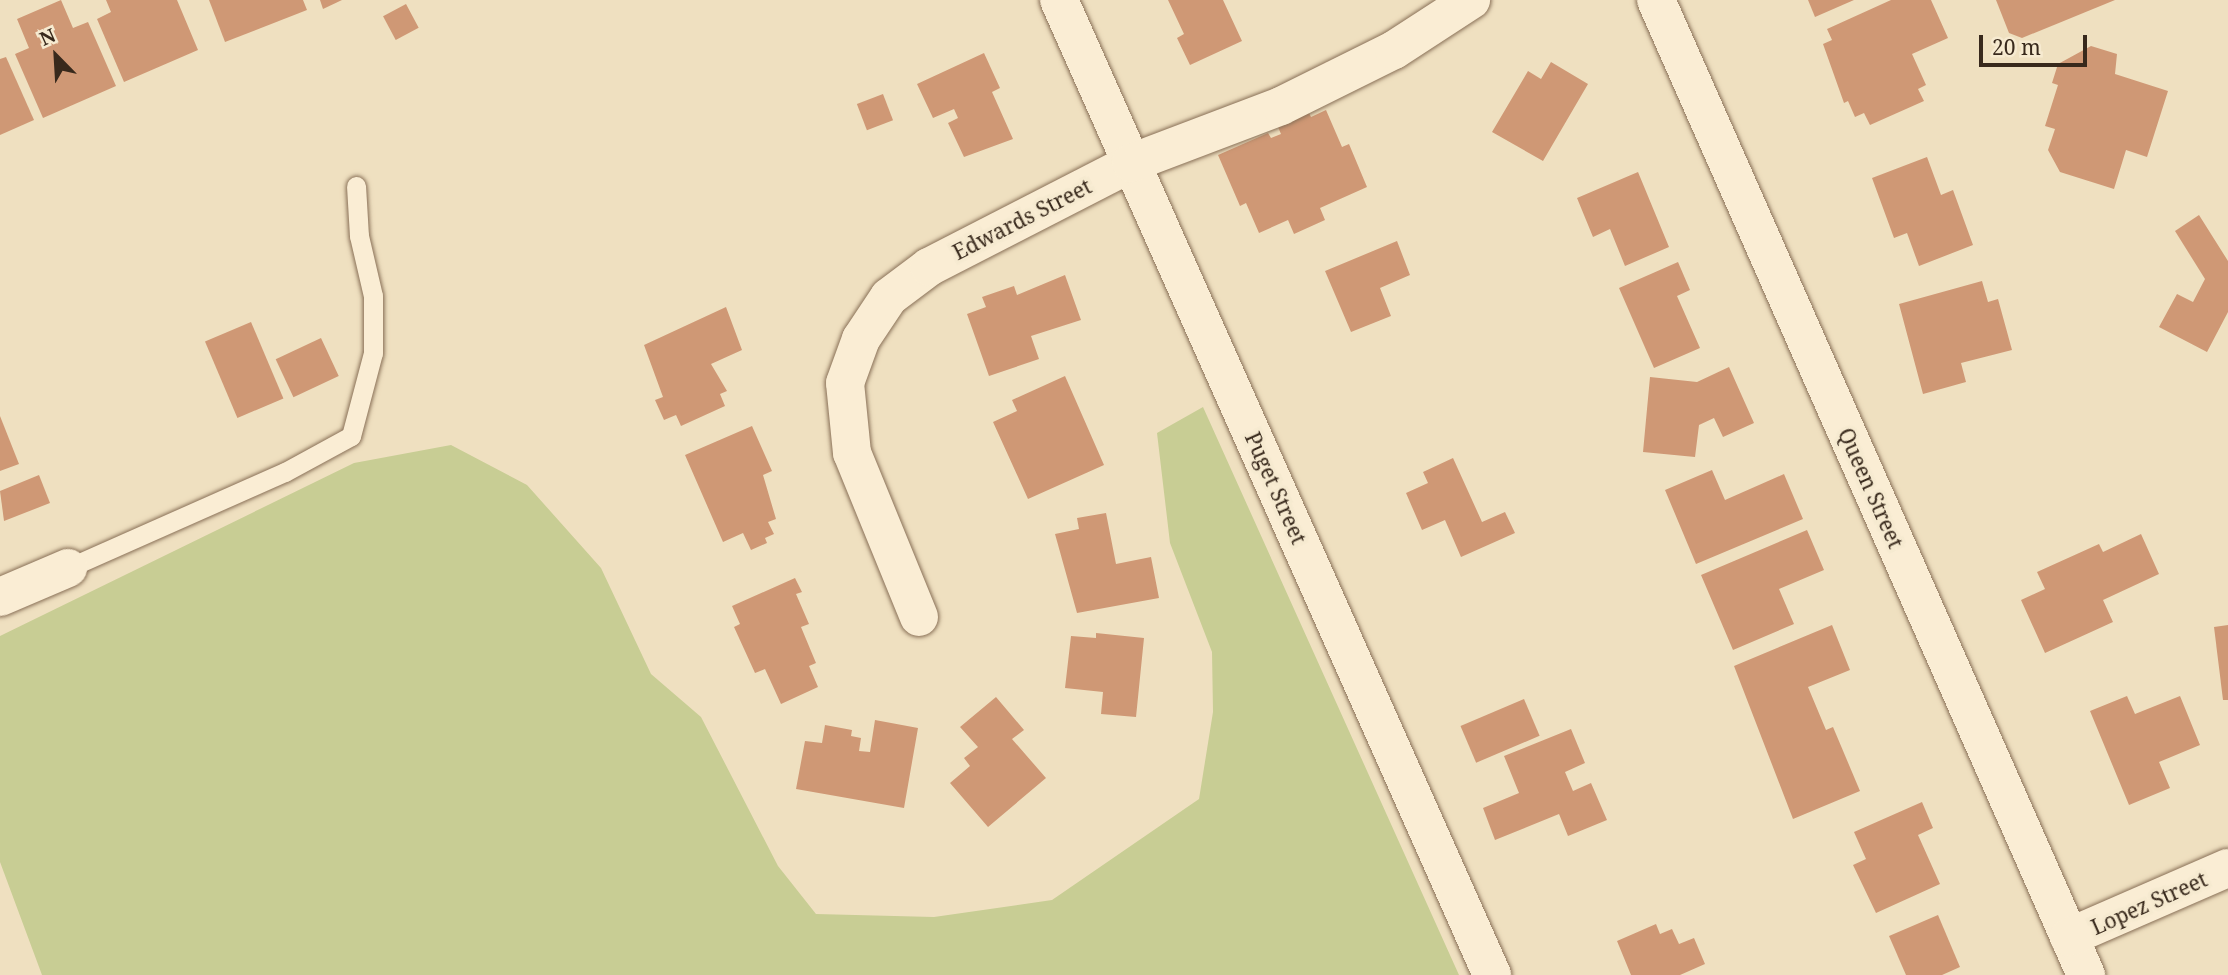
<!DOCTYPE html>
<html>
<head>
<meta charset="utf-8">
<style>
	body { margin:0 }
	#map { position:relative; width:2228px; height:975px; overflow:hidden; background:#efe0c0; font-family:"Noto Serif",serif }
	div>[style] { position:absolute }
	.green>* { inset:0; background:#c8cd94 }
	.building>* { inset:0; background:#cf9875; transform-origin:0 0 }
	.roads { filter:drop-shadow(0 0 2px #897057) drop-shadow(0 0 2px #897057) }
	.service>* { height:19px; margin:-9.5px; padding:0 9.5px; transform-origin:9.5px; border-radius:9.5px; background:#faedd4 }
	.minor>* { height:38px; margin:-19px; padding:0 19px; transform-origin:19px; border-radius:19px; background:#faedd4 }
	span { translate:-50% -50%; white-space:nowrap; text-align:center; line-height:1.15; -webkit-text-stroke:7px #f6ead0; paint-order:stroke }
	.street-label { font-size:21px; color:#38291c }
	.north { position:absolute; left:21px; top:21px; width:70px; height:70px; -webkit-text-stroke:5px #f6ead0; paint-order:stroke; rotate:336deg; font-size:19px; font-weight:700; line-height:28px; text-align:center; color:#38291c }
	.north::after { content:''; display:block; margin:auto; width:24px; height:32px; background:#38291c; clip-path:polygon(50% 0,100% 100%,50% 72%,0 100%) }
	.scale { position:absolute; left:1979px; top:35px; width:108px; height:32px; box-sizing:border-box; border:4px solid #38291c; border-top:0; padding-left:9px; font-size:21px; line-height:24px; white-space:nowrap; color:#38291c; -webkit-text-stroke:5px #f6ead0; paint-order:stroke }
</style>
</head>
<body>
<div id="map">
	<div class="green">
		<i style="clip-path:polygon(1203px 407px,1459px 975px,42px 975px,0 862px,0 636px,354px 463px,451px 445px,527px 485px,601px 568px,651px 674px,701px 717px,778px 866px,816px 914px,934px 917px,1052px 900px,1199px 799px,1213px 712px,1212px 652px,1170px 543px,1157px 433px)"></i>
	</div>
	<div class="building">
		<i style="clip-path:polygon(61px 0,73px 28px,88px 22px,116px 86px,43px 118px,15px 54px,29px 48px,17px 19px)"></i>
		<i style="clip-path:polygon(106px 0,177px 0,198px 50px,124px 82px,97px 19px,111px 12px)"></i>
		<i style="clip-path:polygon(209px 0,303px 0,307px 10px,225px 42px)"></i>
		<i style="clip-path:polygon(320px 0,342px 0,323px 9px)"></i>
		<i style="clip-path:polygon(1168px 0,1223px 0,1242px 41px,1190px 65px,1177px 38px,1184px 34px)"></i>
		<i style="clip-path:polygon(1808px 0,1854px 0,1815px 17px)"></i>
		<i style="clip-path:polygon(1891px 0,1931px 0,1948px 38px,1912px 54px,1926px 85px,1918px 89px,1924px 101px,1870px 125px,1864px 113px,1855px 117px,1848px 101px,1844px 103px,1823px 44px,1832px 40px,1827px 29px)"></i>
		<i style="clip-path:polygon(1996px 0,2115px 0,2022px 38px,2009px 33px)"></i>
		<i style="left:406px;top:4px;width:27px;height:26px;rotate:62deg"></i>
		<i style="clip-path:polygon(2091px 46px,2117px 54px,2115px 74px,2168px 91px,2147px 157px,2126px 150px,2114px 189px,2060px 172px,2048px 150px,2055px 129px,2045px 126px,2058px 85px,2052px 83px,2058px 64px)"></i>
		<i style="clip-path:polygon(984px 53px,1000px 88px,992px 92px,1013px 139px,964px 157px,948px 123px,958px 118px,954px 109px,933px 118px,917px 84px)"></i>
		<i style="clip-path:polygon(6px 57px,34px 120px,0 135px,0 59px)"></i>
		<i style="clip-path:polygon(1551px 62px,1588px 84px,1543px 161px,1492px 132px,1528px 71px,1541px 79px)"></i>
		<i style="left:883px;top:94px;width:28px;height:28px;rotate:69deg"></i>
		<i style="clip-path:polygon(1306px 107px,1311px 117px,1326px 110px,1342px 147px,1349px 144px,1367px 187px,1320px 208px,1325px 220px,1294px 234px,1288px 220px,1259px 233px,1246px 203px,1240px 206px,1218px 155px,1268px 133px,1271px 138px,1281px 134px,1275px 120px)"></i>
		<i style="clip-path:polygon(1927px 157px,1941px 195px,1953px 190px,1973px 245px,1919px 266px,1907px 233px,1894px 238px,1872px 178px)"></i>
		<i style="clip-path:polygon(1638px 172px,1669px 247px,1625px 266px,1610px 229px,1593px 237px,1577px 198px)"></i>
		<i style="clip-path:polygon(2199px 215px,2228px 261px,2228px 312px,2207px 352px,2159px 327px,2177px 294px,2193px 302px,2205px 279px,2175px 231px)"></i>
		<i style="clip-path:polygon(1397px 241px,1410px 275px,1380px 288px,1391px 316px,1351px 332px,1325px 271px)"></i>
		<i style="clip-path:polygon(1678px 262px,1690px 290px,1677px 296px,1700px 348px,1654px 368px,1619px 288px)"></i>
		<i style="clip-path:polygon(1065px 275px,1081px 320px,1031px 336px,1039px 359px,989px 376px,967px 314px,986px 307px,982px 297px,1014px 286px,1017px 295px)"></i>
		<i style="clip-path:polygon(1982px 281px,1988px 302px,1998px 299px,2012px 350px,1961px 363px,1966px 382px,1923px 394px,1899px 304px)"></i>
		<i style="clip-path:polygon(726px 307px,742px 350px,711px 364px,727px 391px,720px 394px,725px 406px,681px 426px,676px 415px,664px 420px,655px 400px,663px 397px,644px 345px)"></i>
		<i style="left:251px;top:322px;width:83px;height:50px;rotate:67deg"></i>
		<i style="left:321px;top:338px;width:42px;height:50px;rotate:65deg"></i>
		<i style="clip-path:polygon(1729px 367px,1754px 423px,1723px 437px,1714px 418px,1699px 425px,1695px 457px,1643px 452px,1650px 377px,1697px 382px)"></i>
		<i style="clip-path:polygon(1065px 376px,1104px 465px,1028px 499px,993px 422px,1017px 411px,1012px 400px)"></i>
		<i style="clip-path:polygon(0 416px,19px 464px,0 471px)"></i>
		<i style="clip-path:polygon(752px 426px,772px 471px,763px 475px,776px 519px,768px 522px,774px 534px,765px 538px,767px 543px,751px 550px,743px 533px,723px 542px,685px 455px)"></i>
		<i style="clip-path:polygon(1453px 458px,1482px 522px,1505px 512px,1515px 533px,1461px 557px,1445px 520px,1422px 530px,1406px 493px,1428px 483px,1423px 472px)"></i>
		<i style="clip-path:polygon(1712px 470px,1725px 500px,1784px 474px,1803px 519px,1696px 564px,1665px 490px)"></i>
		<i style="clip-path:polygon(39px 475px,50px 503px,4px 521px,0 491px)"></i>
		<i style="clip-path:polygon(1106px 513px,1116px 564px,1151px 557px,1159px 598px,1077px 613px,1055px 534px,1079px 529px,1077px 518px)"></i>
		<i style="clip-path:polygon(1807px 530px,1824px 570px,1779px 589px,1794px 624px,1733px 650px,1701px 575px)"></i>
		<i style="clip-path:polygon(2141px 534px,2159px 574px,2103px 600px,2113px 622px,2045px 653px,2021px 600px,2045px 589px,2037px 572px,2099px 544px,2103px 552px)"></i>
		<i style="clip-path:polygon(795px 578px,802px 592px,796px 594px,809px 624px,801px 627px,816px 663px,809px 666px,818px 687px,781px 704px,765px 669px,755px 673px,734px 627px,740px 624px,732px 606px)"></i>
		<i style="clip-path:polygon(1832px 625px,1850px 670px,1808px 687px,1826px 730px,1833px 727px,1860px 791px,1793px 819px,1734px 666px)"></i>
		<i style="clip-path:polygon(2228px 625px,2228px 700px,2223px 700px,2214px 627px)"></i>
		<i style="clip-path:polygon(1096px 633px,1144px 638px,1136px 717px,1101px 714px,1103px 692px,1065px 688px,1071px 636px,1096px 638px)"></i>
		<i style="clip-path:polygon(2127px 696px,2135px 714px,2180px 696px,2200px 745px,2159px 762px,2170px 788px,2129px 805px,2090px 711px)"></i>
		<i style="clip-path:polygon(996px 697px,1024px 730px,1012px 739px,1046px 778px,988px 827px,950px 783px,970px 766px,964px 758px,978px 747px,960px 727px)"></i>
		<i style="left:1524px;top:699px;width:40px;height:69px;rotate:67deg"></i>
		<i style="clip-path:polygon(875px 720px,918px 728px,904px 808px,796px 789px,805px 741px,822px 743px,825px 725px,852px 730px,851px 736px,861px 738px,859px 751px,870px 752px)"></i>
		<i style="clip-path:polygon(1571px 729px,1585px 763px,1565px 772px,1573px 791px,1591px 783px,1607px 820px,1568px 836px,1559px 814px,1495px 840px,1483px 808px,1519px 793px,1504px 756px)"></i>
		<i style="clip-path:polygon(1922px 802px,1933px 828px,1918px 835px,1940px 884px,1876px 913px,1853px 865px,1866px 859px,1854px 832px)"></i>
		<i style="clip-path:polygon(1938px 915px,1960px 967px,1942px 975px,1906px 975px,1889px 936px)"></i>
		<i style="clip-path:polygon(1656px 924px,1660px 934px,1672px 929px,1679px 944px,1694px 938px,1705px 964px,1680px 975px,1631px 975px,1617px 941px)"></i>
	</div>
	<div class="roads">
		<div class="service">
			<i style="left:68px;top:568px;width:237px;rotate:-23.9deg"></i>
			<i style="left:285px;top:472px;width:75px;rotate:-28.6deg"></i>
			<i style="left:351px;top:436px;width:86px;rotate:-75.2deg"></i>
			<i style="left:373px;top:353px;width:57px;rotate:-90deg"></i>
			<i style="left:373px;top:296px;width:62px;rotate:-103.1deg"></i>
			<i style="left:359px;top:236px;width:50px;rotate:-93.4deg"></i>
		</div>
		<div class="minor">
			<i style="left:1059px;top:0;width:1067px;rotate:66.05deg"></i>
			<i style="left:1656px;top:0;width:1066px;rotate:66.2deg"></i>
			<i style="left:0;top:597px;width:74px;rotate:-23.1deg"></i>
			<i style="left:919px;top:617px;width:177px;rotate:-112.2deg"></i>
			<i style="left:852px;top:453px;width:70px;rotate:-95.7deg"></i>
			<i style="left:845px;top:383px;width:47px;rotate:-70deg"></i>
			<i style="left:861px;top:339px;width:50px;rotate:-56.3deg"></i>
			<i style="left:889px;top:297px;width:50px;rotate:-36.9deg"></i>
			<i style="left:929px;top:267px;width:227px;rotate:-27.2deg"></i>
			<i style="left:1131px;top:163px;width:160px;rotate:-20.8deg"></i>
			<i style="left:1281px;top:106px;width:126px;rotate:-26.4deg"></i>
			<i style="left:1394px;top:50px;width:92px;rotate:-33deg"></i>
			<i style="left:2069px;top:937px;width:173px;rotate:-23.5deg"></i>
		</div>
	</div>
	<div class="street-label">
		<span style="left:1022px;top:219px;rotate:-27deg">Edwards Street</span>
		<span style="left:1276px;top:488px;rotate:66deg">Puget Street</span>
		<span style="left:1871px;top:488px;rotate:66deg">Queen Street</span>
		<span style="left:2149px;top:903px;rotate:-24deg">Lopez Street</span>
	</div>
	<div class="north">N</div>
	<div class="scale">20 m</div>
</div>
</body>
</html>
